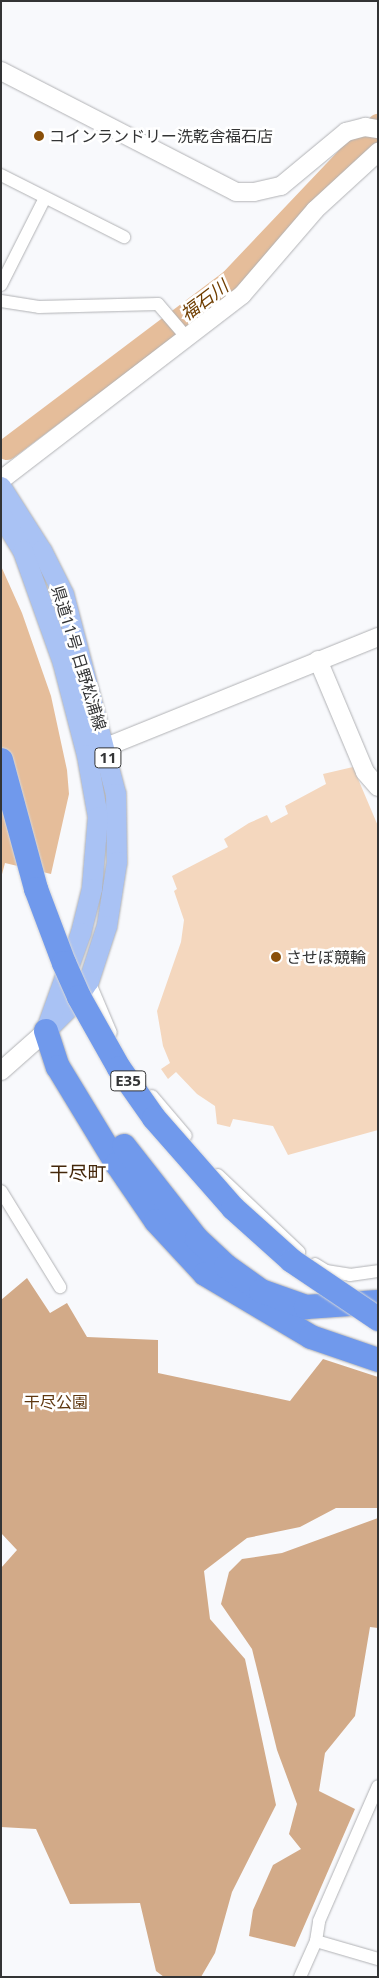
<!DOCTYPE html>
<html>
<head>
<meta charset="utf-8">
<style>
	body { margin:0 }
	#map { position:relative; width:379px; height:1978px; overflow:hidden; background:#f8f9fc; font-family:"Noto Sans","Noto Sans JP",sans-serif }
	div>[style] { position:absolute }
	.green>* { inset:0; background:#f4d7be }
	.forest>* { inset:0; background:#d2aa88 }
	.water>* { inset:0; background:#e5bd9a }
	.river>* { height:22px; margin:-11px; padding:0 11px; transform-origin:11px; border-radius:11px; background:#e5bd9a }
	.roads { filter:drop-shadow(0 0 1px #b1b2b5) drop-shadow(0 0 1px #b1b2b5) }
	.street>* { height:12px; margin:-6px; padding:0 6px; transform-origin:6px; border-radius:6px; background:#fff }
	.secondary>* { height:18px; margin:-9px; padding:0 9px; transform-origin:9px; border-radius:9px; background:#fff }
	.primary>* { height:20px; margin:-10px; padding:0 10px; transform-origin:10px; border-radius:10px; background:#a9c2f4 }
	.highway>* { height:24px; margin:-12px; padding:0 12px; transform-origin:12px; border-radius:12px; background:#7099ec }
	.bridges { filter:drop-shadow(0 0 1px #d6d6d7) drop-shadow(0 0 1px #d6d6d7) }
	.highway-bridge>* { height:24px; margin:-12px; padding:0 12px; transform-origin:12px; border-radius:12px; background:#7099ec }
	.dots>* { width:14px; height:14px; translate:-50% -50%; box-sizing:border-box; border:2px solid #fff; border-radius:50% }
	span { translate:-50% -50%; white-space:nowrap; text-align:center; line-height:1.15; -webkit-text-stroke:5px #fff; paint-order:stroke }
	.shield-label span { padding:1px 4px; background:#fff; border:1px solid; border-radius:4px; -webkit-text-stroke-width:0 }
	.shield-label { font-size:15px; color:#333435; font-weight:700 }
	.poi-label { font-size:16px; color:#333435 }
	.left { translate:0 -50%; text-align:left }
	.street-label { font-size:16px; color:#333435 }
	.park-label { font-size:16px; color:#5f3810 }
	.water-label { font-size:18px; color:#703e00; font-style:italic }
	.quarter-label { font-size:19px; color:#44270a }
	.frame { position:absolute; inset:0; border:2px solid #333435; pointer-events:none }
</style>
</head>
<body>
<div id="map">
	<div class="green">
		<i style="clip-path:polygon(353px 767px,378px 826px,378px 1130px,288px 1155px,273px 1126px,233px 1119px,230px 1127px,217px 1124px,215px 1106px,197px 1094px,176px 1072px,168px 1079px,161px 1069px,170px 1063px,163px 1046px,157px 1011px,181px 942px,184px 920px,174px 891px,177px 889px,172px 876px,228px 847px,224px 839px,249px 823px,267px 815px,271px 823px,288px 814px,285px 806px,326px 784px,323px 774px)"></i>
	</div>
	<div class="forest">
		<i style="clip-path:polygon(27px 1278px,50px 1313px,67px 1303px,87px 1337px,158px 1340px,158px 1373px,290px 1401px,323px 1359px,378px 1377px,378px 1508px,336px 1508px,300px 1527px,247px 1538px,204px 1571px,210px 1619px,245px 1659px,276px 1805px,232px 1892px,215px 1953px,201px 1977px,164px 1977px,156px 1971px,140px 1903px,70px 1904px,36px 1829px,1px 1827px,1px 1568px,17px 1550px,1px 1533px,1px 1300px)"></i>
		<i style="clip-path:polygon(378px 1518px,378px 1628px,370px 1627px,355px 1716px,325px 1753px,319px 1791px,355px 1809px,295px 1947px,249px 1936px,253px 1910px,273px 1865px,301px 1849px,289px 1834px,297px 1804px,277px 1750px,252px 1649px,221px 1604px,229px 1572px,242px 1559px,282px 1553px)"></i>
	</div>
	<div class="water">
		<i style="clip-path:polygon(1px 566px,22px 613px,51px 696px,67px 770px,69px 794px,51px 874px,5px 863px,1px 878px)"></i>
	</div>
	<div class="river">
		<i style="left:7px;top:449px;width:281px;rotate:-37deg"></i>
		<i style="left:231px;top:280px;width:214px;rotate:-46.5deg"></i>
	</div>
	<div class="roads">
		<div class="street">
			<i style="left:1px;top:175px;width:138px;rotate:26.8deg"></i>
			<i style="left:1px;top:285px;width:97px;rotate:-63.2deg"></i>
			<i style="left:1px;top:301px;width:38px;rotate:9deg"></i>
			<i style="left:39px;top:307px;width:119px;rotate:-1.4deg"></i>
			<i style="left:158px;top:304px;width:45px;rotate:49.5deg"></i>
			<i style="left:89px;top:981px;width:56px;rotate:67.1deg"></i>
			<i style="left:152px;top:1096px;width:52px;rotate:49.6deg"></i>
			<i style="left:218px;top:1175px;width:112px;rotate:43.5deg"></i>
			<i style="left:1px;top:1191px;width:113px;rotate:58.4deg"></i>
			<i style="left:315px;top:1264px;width:13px;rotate:32deg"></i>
			<i style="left:326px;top:1271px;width:24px;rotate:9deg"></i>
			<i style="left:350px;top:1275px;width:28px;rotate:-8deg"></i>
			<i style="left:316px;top:1941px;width:20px;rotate:-81deg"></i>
			<i style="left:319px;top:1921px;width:147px;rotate:-66.4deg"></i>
			<i style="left:300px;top:1977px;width:39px;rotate:-66deg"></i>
			<i style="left:316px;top:1941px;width:65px;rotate:16.2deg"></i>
		</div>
		<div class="secondary">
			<i style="left:1px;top:71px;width:264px;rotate:27.2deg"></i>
			<i style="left:236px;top:192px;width:18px"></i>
			<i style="left:254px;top:192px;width:28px;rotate:-13deg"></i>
			<i style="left:281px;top:186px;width:85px;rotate:-39.7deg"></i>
			<i style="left:346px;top:132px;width:20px;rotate:-15deg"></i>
			<i style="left:365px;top:127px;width:13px;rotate:9deg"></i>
			<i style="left:1px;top:480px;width:304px;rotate:-37.5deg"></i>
			<i style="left:242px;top:295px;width:112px;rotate:-49.3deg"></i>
			<i style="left:315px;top:210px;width:86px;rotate:-42.6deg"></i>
			<i style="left:318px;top:660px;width:121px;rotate:67.2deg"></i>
			<i style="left:365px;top:772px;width:20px;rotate:49deg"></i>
			<i style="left:91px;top:753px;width:310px;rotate:-22deg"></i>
			<i style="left:1px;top:1071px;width:60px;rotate:-41.6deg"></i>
		</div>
		<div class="primary">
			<i style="left:1px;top:487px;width:76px;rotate:57.4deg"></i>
			<i style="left:42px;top:551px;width:49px;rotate:63.4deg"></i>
			<i style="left:64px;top:595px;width:206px;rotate:75.4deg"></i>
			<i style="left:116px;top:794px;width:68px;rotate:89.2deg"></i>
			<i style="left:117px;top:862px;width:65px;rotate:98.9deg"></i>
			<i style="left:107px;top:926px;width:58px;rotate:108.1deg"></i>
			<i style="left:89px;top:981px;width:27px;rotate:124deg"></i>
			<i style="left:74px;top:1003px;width:40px;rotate:135deg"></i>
			<i style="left:1px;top:515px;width:42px;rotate:58.6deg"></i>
			<i style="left:23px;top:551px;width:119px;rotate:70.3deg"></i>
			<i style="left:63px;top:663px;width:95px;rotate:75.4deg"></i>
			<i style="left:87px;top:755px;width:63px;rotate:79.9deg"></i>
			<i style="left:98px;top:817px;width:72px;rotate:94.8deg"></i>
			<i style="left:92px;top:889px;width:45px;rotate:104deg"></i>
			<i style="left:81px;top:933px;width:98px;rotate:109.7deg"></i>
		</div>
		<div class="highway">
			<i style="left:46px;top:1031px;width:38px;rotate:72deg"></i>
			<i style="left:58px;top:1067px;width:114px;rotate:58.7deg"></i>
			<i style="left:117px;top:1164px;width:69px;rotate:55.6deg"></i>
			<i style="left:156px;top:1221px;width:72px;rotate:47.2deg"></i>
			<i style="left:205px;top:1274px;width:123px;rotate:30.7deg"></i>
			<i style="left:311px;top:1337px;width:71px;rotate:18.9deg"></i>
			<i style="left:124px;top:1146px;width:118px;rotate:51.9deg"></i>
			<i style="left:197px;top:1239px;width:40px;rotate:43deg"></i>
			<i style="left:226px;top:1266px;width:43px;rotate:35.5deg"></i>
			<i style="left:261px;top:1291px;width:48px;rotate:19.6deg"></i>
			<i style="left:306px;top:1307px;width:72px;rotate:-4deg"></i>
		</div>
	</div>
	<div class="bridges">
		<div class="highway-bridge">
			<i style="left:1px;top:760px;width:134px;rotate:74.8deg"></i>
			<i style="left:36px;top:889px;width:79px;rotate:69.3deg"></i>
			<i style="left:64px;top:963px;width:37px;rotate:66deg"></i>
			<i style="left:79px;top:997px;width:81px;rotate:60.6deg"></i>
			<i style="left:119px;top:1068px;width:61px;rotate:55deg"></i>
			<i style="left:154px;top:1118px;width:120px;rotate:48.7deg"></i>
			<i style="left:233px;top:1208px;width:79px;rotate:41.9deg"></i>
			<i style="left:292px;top:1261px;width:104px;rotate:34deg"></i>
		</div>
	</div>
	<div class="dots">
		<i style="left:39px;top:136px;background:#8a4f09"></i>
		<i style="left:276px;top:957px;background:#8a4f09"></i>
	</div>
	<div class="shield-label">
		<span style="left:108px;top:758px">11</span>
		<span style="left:128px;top:1081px">E35</span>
	</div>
	<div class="poi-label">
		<span class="left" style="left:49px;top:136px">コインランドリー洗乾舎福石店</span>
		<span class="left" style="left:286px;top:957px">させぼ競輪</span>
	</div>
	<div class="street-label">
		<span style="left:79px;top:658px;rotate:73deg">県道11号 日野松浦線</span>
	</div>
	<div class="park-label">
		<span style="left:56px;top:1402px">干尽公園</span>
	</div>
	<div class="water-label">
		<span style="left:204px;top:300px;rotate:-37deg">福石川</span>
	</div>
	<div class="quarter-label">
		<span style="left:78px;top:1174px">干尽町</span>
	</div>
	<div class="frame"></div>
</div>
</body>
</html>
